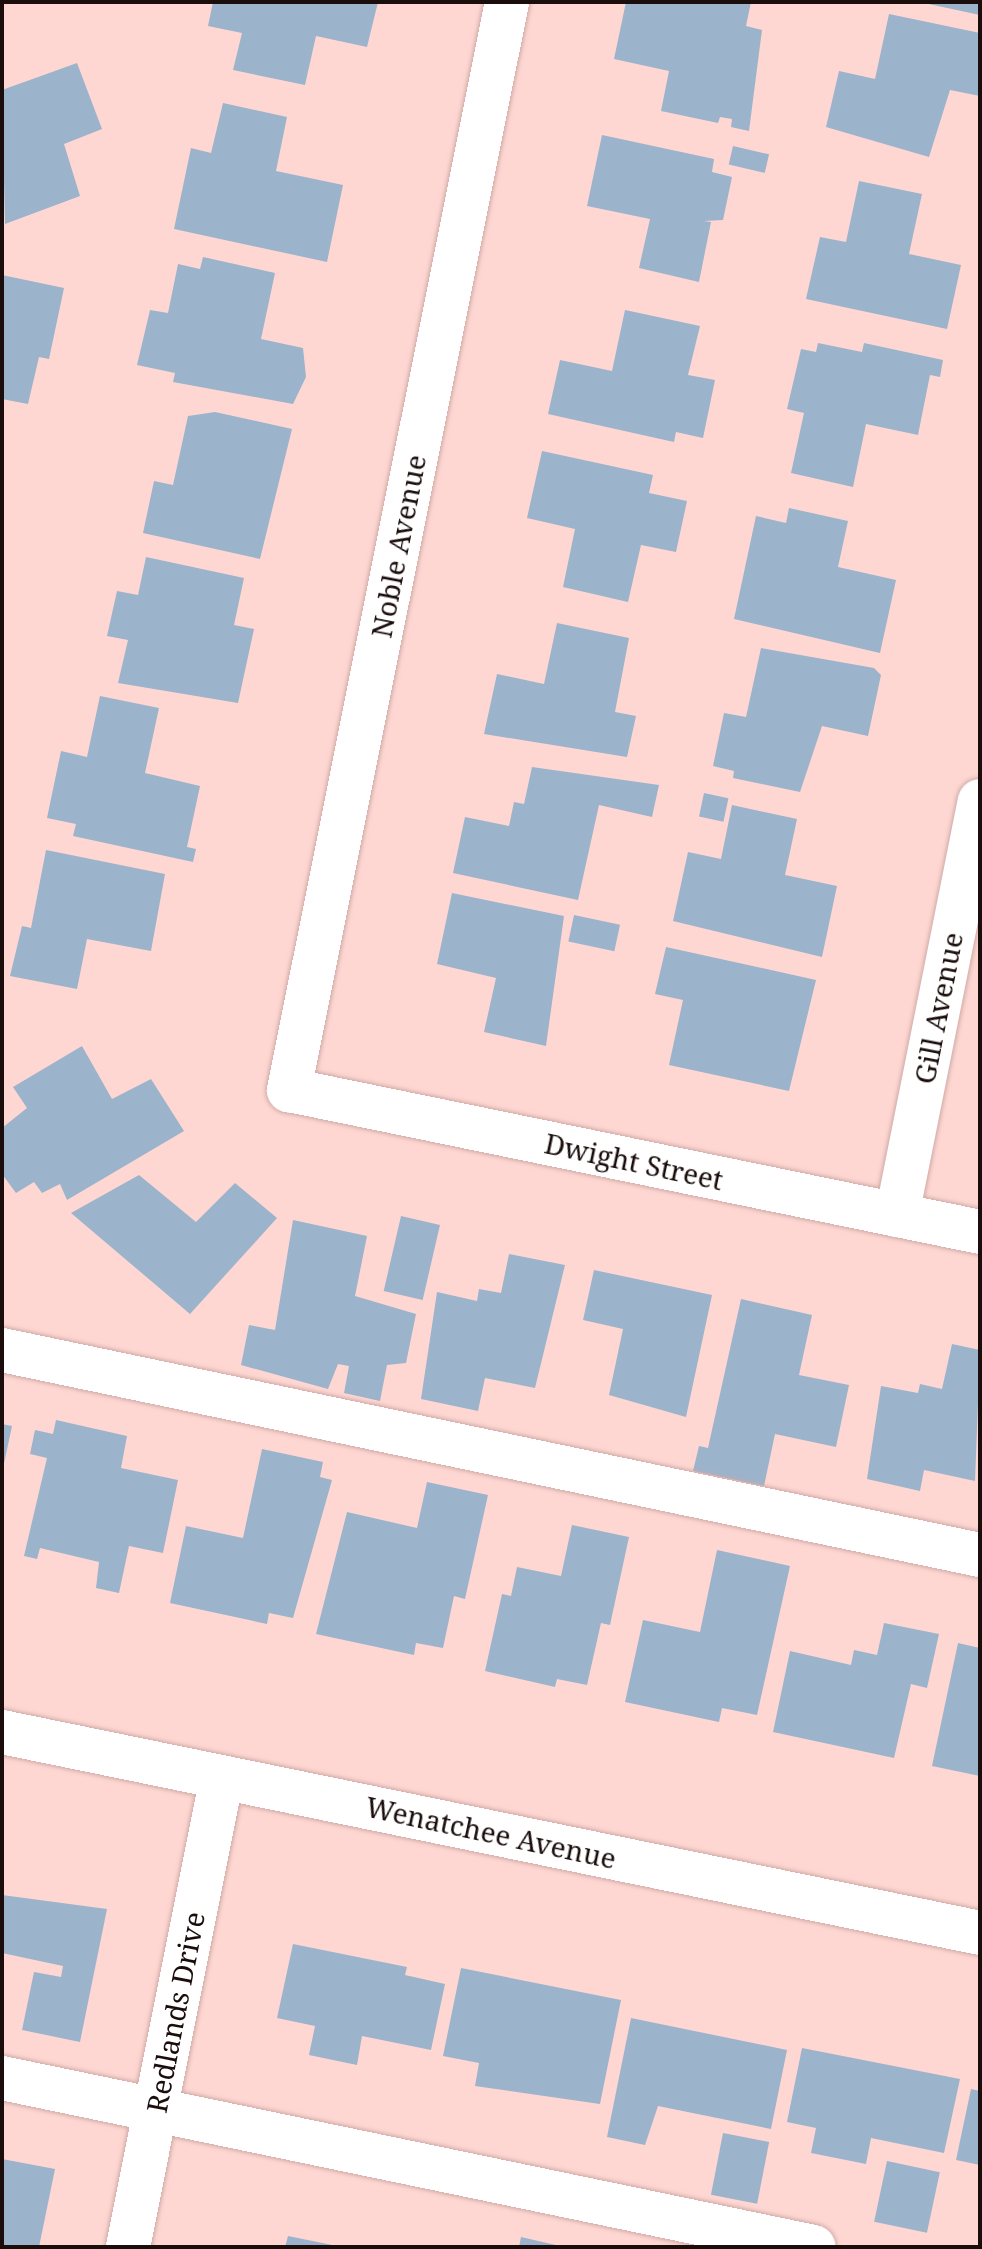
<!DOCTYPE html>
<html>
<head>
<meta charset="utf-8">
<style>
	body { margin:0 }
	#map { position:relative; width:982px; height:2249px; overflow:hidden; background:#fed7d3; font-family:"Noto Serif",serif }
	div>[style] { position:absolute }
	.building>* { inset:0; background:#9cb3cc; transform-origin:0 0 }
	.roads { filter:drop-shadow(0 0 2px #d0aaa6) drop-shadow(0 0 2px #d0aaa6) }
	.minor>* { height:44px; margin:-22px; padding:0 22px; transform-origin:22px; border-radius:22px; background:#fff }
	span { translate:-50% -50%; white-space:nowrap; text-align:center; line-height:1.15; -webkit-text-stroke:8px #fff; paint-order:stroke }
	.street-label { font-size:28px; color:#1a0d0c }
	.frame { position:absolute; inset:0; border:4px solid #1a0d0c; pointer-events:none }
</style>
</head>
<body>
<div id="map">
	<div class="building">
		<i style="clip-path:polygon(213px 2px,378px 2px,367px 47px,316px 36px,305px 85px,233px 70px,242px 33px,208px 26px)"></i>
		<i style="clip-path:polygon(626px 2px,751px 2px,746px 26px,762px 30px,749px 131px,731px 127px,732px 119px,720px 117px,718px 123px,661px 111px,669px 71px,614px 59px)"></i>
		<i style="clip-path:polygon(924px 2px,980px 2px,980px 15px,924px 3px)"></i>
		<i style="clip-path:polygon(889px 14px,980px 33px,980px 96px,950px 90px,929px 157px,826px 127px,839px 71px,875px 79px)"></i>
		<i style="clip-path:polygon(77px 63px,102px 129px,64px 144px,80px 196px,5px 224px,2px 90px)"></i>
		<i style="clip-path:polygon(223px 103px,287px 117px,276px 171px,343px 185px,327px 262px,174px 229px,191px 148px,211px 153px)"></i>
		<i style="clip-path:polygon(602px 135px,714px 159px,712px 172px,732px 177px,723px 220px,704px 221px,711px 222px,699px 282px,639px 268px,650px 219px,587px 206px)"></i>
		<i style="left:733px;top:146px;width:37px;height:19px;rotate:13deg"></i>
		<i style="clip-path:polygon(859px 181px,922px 194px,909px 254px,961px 265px,947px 329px,806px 299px,820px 237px,846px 242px)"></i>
		<i style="clip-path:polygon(203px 257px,275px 273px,261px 339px,303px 348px,306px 377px,293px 404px,173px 382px,175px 373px,137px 365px,150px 310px,168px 313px,178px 264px,200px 269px)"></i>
		<i style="clip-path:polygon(2px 275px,64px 288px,49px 359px,39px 357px,28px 404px,2px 399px)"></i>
		<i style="clip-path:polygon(625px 310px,700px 326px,688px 375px,715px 380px,703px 438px,676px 432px,674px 442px,548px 414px,560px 360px,612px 371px)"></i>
		<i style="clip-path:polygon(818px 343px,862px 352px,864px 343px,943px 360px,940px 377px,930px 375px,918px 435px,866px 424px,853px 487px,791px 473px,804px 413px,787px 409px,801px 349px,816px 352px)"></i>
		<i style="clip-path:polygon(215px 412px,292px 429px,260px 559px,143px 533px,154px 481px,173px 485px,188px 416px)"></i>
		<i style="clip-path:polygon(542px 451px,653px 475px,649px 493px,687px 501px,676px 552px,641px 545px,628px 602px,563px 587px,575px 529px,527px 518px)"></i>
		<i style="clip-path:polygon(789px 508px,848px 521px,838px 567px,896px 580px,880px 653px,734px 619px,756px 516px,786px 523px)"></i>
		<i style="clip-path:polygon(146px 557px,244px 578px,234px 625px,254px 629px,238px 703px,118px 683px,128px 640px,107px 636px,117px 591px,138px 595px)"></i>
		<i style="clip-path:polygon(557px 623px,629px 638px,615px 712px,636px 716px,627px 757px,484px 734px,497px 674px,544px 684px)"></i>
		<i style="clip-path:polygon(761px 648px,874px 668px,881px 675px,868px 736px,822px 726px,800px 792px,733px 778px,734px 771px,713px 766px,724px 713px,746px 717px)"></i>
		<i style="clip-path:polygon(100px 696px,159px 708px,145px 773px,200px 786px,187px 847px,196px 849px,193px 862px,73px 836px,76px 824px,47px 818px,61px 751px,87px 757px)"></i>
		<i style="clip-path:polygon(532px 767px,659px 785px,652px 817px,599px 805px,578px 900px,453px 873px,465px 817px,509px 826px,514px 802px,524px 804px)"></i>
		<i style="left:704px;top:793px;width:25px;height:24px;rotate:12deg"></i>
		<i style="clip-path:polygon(732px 805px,797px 819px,785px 875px,837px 886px,822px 957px,673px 921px,688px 852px,721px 859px)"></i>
		<i style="clip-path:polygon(46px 850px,165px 874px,151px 951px,87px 939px,77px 989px,10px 976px,22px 926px,31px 928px)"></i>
		<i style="clip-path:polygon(452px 893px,564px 916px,546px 1046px,484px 1032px,496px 978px,437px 964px)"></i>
		<i style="left:574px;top:915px;width:47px;height:27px;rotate:12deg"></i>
		<i style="clip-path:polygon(666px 947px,816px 980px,789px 1091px,669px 1065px,683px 1000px,655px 994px)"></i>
		<i style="clip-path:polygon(82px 1046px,112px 1099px,151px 1079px,184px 1131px,67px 1200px,60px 1184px,42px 1193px,34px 1182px,16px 1193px,2px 1174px,2px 1128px,27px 1108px,13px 1087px)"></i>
		<i style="clip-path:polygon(139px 1175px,196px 1222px,235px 1183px,277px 1218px,190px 1314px,71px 1213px)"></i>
		<i style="left:401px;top:1216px;width:40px;height:77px;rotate:13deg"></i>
		<i style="clip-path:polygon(293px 1220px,367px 1236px,355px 1296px,416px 1314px,406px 1363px,387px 1365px,380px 1401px,344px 1393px,349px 1366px,338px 1364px,328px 1389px,241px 1365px,249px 1325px,275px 1330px)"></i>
		<i style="clip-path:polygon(509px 1254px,565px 1265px,535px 1388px,485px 1378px,478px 1411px,421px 1399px,437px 1292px,477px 1301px,479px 1289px,501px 1293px)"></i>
		<i style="clip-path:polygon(594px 1270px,712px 1295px,686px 1417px,609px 1395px,623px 1329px,583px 1320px)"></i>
		<i style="clip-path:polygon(741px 1299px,812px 1315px,799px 1375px,849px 1385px,836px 1447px,775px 1434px,764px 1486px,693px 1471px,699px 1446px,708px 1448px)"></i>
		<i style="clip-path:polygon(952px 1344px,980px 1350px,975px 1481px,924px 1470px,920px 1491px,867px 1479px,881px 1386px,918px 1393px,920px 1384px,942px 1389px)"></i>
		<i style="clip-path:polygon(56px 1420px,127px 1436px,121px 1468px,178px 1480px,163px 1553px,129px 1546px,119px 1593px,96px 1588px,99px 1562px,40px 1548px,37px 1559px,24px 1556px,47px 1458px,30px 1454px,35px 1430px,53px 1434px)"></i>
		<i style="clip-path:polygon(2px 1424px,12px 1426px,3px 1468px,2px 1468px)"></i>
		<i style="clip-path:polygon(262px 1449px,323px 1462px,320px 1477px,332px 1480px,293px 1618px,269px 1613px,267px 1624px,170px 1603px,186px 1526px,243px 1538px)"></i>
		<i style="clip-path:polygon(427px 1482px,488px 1495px,465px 1599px,454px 1596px,443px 1648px,416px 1643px,414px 1655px,316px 1634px,347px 1512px,417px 1528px)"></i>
		<i style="clip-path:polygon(572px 1525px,629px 1537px,610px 1625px,601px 1623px,587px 1685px,557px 1679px,555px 1687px,485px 1671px,502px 1594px,511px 1596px,517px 1567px,561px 1576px)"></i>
		<i style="clip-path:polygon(717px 1550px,790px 1566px,757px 1715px,722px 1708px,719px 1722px,625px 1702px,643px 1620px,700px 1632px)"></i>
		<i style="clip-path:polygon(884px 1623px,939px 1634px,927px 1688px,911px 1684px,894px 1758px,773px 1732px,790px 1651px,851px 1665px,854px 1650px,877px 1655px)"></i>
		<i style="clip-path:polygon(958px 1643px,980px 1648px,980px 1776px,932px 1766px)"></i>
		<i style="clip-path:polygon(2px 1895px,107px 1909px,80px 2042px,22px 2030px,34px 1972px,61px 1977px,63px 1966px,2px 1953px)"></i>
		<i style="clip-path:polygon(293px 1944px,407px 1967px,405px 1975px,445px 1984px,431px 2050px,362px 2036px,357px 2065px,309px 2055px,315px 2026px,277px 2018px)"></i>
		<i style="clip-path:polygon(461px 1968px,621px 2000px,600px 2104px,475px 2086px,479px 2063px,443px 2056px)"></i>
		<i style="clip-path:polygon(631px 2018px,787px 2050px,771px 2129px,658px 2106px,645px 2145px,607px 2137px)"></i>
		<i style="clip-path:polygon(802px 2048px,960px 2079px,944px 2153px,871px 2138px,866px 2164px,811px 2153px,816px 2128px,787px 2122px)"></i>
		<i style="clip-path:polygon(971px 2089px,980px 2091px,980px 2165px,956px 2160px)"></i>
		<i style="left:723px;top:2133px;width:47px;height:63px;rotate:11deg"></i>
		<i style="clip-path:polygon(2px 2159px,55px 2169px,39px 2247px,2px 2247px)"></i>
		<i style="left:887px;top:2161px;width:54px;height:62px;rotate:12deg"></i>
		<i style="clip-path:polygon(288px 2236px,337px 2246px,337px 2247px,285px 2247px)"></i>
		<i style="clip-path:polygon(521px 2237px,560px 2246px,560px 2247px,519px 2247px)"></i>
	</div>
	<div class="roads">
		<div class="minor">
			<i style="left:507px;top:2px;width:1110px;rotate:101.33deg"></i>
			<i style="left:289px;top:1090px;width:705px;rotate:11.61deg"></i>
			<i style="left:897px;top:1215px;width:422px;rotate:-78.7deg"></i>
			<i style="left:2px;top:1350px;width:999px;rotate:11.84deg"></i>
			<i style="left:2px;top:1732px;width:998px;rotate:11.61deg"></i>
			<i style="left:2px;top:2078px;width:829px;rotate:11.76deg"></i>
			<i style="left:128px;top:2247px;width:479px;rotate:-78.7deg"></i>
		</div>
	</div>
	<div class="street-label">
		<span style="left:398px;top:546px;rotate:-79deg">Noble Avenue</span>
		<span style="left:938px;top:1008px;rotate:-79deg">Gill Avenue</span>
		<span style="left:634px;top:1161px;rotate:12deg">Dwight Street</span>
		<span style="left:491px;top:1832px;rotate:12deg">Wenatchee Avenue</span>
		<span style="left:175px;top:2012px;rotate:-79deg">Redlands Drive</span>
	</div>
	<div class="frame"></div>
</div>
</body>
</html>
